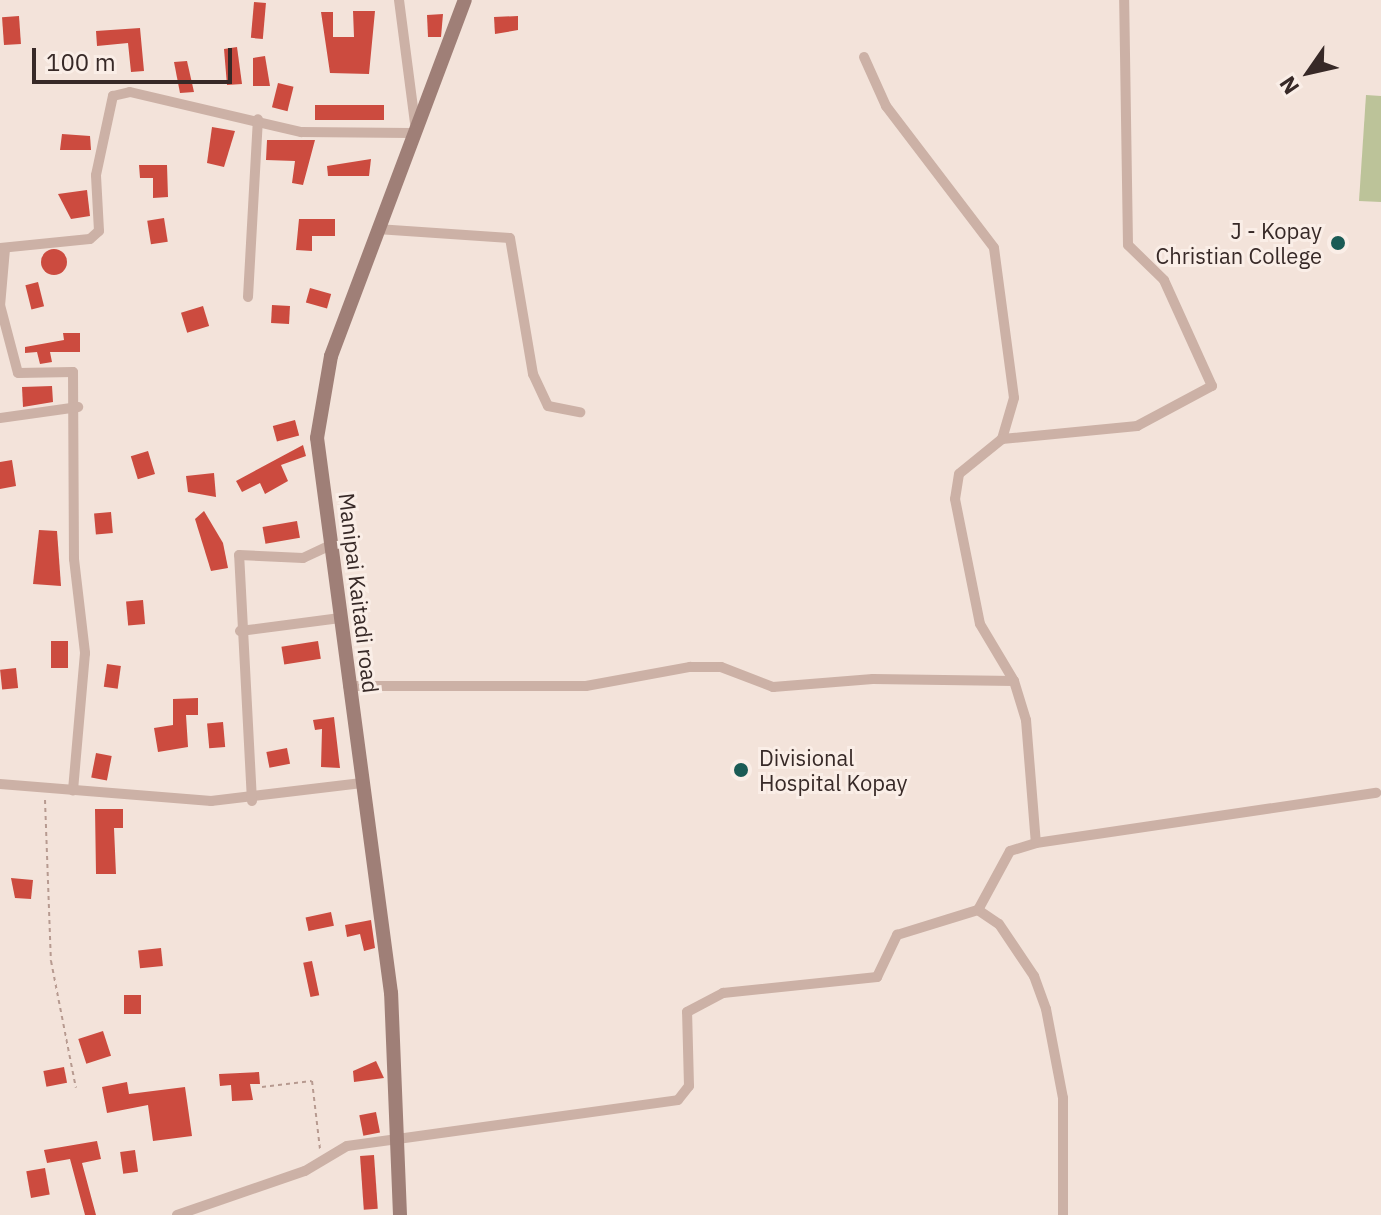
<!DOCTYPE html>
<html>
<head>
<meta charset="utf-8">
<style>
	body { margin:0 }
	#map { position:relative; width:1381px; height:1215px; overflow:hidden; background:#f3e3da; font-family:"IBM Plex Sans",sans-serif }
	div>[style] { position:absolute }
	.green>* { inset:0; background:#bcc399 }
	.building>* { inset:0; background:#cc4b3f; transform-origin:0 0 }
	.round { border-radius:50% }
	.path>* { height:2px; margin-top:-1px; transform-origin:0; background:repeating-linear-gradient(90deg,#b79a90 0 4px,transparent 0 8px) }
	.street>* { height:10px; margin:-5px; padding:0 5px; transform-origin:5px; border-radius:5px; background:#ccb1a6 }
	.secondary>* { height:14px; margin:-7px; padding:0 7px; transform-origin:7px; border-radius:7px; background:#9f7f77 }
	.dots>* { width:22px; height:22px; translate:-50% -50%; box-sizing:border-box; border:4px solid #faeee7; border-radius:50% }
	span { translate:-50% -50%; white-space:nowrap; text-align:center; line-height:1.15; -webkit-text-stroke:6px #faeee7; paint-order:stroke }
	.poi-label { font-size:22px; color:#372927 }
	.right { translate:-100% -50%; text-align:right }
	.left { translate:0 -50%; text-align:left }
	.street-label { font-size:22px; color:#372927 }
	.north { position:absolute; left:1269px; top:32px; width:80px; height:80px; -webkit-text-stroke:6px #faeee7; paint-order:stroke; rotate:236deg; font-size:22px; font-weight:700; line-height:32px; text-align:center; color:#372927 }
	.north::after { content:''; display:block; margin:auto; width:28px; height:36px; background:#372927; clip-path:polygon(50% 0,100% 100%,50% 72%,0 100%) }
	.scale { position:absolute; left:32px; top:48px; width:200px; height:36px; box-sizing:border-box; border:4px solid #372927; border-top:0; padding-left:10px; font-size:24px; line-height:28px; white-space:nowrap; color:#372927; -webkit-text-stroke:6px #faeee7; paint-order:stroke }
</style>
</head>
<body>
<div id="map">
	<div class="green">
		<i style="clip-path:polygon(1366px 95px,1381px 96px,1381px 202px,1359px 201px)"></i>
	</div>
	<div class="building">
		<i style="left:254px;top:2px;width:12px;height:36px;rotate:5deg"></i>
		<i style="clip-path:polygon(353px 11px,375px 11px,369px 74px,330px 73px,321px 12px,333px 12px,333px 37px,354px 37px)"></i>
		<i style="clip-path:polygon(443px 14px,441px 37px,428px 37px,427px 15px)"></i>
		<i style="left:19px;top:16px;width:28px;height:17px;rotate:86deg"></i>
		<i style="clip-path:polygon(518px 16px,518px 30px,495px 34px,494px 17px)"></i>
		<i style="clip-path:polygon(140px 28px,144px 71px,131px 72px,128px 43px,97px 46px,96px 31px)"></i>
		<i style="clip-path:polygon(237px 47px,242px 84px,227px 85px,224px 49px)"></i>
		<i style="clip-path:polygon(265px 56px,270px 86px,253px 86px,253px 58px)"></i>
		<i style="clip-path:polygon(187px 61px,194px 92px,180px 93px,174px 62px)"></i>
		<i style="left:278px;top:83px;width:16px;height:25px;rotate:14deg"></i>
		<i style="left:315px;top:105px;width:69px;height:15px"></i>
		<i style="clip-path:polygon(212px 127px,235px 131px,224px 167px,207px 163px)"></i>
		<i style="clip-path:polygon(62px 134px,90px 136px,91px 150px,60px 150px)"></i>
		<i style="clip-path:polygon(267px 140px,315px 140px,303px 185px,292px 183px,295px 161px,266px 160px)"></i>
		<i style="clip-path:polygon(371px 159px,369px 176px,328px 176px,327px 166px)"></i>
		<i style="clip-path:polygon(139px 165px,167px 165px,168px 197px,153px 198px,153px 178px,140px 178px)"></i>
		<i style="clip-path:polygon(87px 190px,90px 216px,71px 219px,58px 194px)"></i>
		<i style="left:164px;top:218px;width:24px;height:17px;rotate:81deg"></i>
		<i style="clip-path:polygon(299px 219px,335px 219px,335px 236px,312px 236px,312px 251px,296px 250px)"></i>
		<i class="round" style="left:41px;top:249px;width:26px;height:26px"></i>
		<i style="left:38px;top:282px;width:25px;height:13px;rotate:76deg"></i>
		<i style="left:310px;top:288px;width:22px;height:15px;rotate:16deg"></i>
		<i style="left:272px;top:305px;width:18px;height:18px;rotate:3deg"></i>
		<i style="left:203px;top:306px;width:21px;height:23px;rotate:73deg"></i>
		<i style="clip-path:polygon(63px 333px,80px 333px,80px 352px,50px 352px,52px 362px,40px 364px,37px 352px,25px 353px,25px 347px,64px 340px)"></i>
		<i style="clip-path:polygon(52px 386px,53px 402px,23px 407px,22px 387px)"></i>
		<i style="left:295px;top:420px;width:16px;height:23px;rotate:75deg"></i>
		<i style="clip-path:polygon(303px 445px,306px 456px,281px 465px,288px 481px,265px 494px,260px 483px,242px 492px,236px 481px)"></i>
		<i style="left:148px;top:451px;width:24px;height:18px;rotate:73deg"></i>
		<i style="clip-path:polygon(12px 460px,16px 486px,0 489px,0 462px)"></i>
		<i style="clip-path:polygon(214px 473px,216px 497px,188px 492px,186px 476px)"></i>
		<i style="clip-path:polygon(204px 511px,223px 543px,228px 568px,211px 571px,195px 519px)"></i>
		<i style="left:111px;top:512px;width:21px;height:17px;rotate:85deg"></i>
		<i style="left:297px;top:521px;width:17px;height:35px;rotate:80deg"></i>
		<i style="clip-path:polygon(39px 530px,57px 531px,61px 586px,33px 584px)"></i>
		<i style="left:143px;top:600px;width:24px;height:17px;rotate:85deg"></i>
		<i style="left:51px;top:641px;width:17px;height:27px"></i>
		<i style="left:318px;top:641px;width:18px;height:37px;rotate:81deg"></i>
		<i style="left:107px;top:664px;width:14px;height:23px;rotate:8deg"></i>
		<i style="left:16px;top:668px;width:20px;height:16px;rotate:84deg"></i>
		<i style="clip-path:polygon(198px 698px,198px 715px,186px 715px,188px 747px,158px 752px,154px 728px,173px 725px,173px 699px)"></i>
		<i style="clip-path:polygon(334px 717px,340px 768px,321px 767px,322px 729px,315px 730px,313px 720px)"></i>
		<i style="left:223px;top:722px;width:25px;height:16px;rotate:85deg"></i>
		<i style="left:287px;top:748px;width:16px;height:21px;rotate:79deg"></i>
		<i style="left:96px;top:753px;width:16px;height:25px;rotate:11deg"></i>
		<i style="clip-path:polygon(95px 809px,123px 809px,123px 828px,114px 828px,116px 874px,96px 874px)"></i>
		<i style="clip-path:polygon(11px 878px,33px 880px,31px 899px,15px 898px)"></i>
		<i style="left:331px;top:912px;width:14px;height:26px;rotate:78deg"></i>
		<i style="clip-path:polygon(371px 920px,375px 948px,364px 951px,360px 934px,347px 937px,345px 925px)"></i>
		<i style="left:161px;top:948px;width:18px;height:23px;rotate:84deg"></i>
		<i style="left:312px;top:961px;width:35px;height:9px;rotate:78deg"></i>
		<i style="left:124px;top:995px;width:17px;height:19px"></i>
		<i style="left:103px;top:1031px;width:26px;height:26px;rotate:72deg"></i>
		<i style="clip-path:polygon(376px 1061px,384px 1078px,354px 1082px,353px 1071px)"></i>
		<i style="left:64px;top:1067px;width:16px;height:21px;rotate:79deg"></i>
		<i style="clip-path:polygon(259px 1072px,260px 1084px,250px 1084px,253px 1100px,232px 1101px,231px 1085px,220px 1086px,219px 1074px)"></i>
		<i style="clip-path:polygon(127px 1082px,129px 1094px,185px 1087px,192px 1136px,153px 1141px,148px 1105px,107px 1113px,102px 1087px)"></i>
		<i style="left:376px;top:1112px;width:21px;height:17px;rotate:79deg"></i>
		<i style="clip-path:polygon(97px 1141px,101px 1159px,82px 1163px,96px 1215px,85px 1215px,70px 1159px,47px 1163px,44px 1150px)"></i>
		<i style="left:135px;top:1150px;width:22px;height:15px;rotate:82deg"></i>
		<i style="left:374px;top:1155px;width:54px;height:14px;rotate:86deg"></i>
		<i style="left:45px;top:1168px;width:27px;height:19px;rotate:80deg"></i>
	</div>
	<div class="path">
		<i style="left:45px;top:800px;width:161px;rotate:87.9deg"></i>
		<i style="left:51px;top:961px;width:129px;rotate:78.9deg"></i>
		<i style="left:262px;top:1087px;width:50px;rotate:-6.8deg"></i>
		<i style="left:312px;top:1081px;width:68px;rotate:83.3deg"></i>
	</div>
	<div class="street">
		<i style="left:399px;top:0;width:125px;rotate:82.6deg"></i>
		<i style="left:864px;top:57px;width:54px;rotate:65.8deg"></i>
		<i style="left:886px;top:106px;width:178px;rotate:52.7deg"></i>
		<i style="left:994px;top:248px;width:151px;rotate:82.4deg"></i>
		<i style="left:1014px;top:398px;width:43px;rotate:106.3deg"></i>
		<i style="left:1002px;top:439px;width:55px;rotate:140.9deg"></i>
		<i style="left:959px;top:474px;width:25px;rotate:99deg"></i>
		<i style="left:955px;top:499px;width:127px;rotate:78.7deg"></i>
		<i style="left:980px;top:624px;width:66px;rotate:59.2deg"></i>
		<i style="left:1014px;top:681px;width:41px;rotate:72.9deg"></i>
		<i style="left:1026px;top:720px;width:123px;rotate:85.4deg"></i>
		<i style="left:377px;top:229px;width:133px;rotate:3.9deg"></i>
		<i style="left:510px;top:238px;width:138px;rotate:80.4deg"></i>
		<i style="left:533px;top:374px;width:35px;rotate:65deg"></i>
		<i style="left:548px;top:406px;width:33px;rotate:11deg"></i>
		<i style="left:0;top:248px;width:90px;rotate:-5.7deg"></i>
		<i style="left:90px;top:239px;width:12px;rotate:-42deg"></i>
		<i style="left:99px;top:231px;width:56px;rotate:-93.1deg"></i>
		<i style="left:96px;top:175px;width:81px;rotate:-77.9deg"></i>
		<i style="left:113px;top:96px;width:17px;rotate:-13deg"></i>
		<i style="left:130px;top:92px;width:176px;rotate:13.2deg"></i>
		<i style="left:301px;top:132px;width:110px;rotate:0.5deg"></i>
		<i style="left:248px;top:297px;width:178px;rotate:-86.8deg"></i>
		<i style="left:0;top:305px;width:70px;rotate:75.2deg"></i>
		<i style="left:18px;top:373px;width:55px;rotate:-1deg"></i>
		<i style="left:73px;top:372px;width:187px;rotate:89.7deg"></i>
		<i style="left:74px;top:559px;width:95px;rotate:83.3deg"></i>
		<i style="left:85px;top:653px;width:138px;rotate:95deg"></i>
		<i style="left:0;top:306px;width:57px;rotate:-85deg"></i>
		<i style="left:0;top:418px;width:79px;rotate:-8deg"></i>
		<i style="left:1002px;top:439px;width:136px;rotate:-5.5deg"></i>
		<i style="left:1137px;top:426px;width:85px;rotate:-28.1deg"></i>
		<i style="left:1212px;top:386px;width:116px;rotate:-114.4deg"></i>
		<i style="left:1164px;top:280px;width:50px;rotate:-135.8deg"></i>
		<i style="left:1128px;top:245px;width:245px;rotate:-90.9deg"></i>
		<i style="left:240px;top:631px;width:101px;rotate:-7.4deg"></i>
		<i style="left:348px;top:686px;width:238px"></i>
		<i style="left:586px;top:686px;width:106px;rotate:-10.4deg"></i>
		<i style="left:690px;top:667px;width:31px"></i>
		<i style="left:721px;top:667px;width:56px;rotate:21deg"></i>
		<i style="left:773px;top:687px;width:100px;rotate:-4.6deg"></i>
		<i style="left:873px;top:679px;width:141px;rotate:0.8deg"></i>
		<i style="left:0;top:784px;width:212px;rotate:4.6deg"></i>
		<i style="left:211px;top:801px;width:152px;rotate:-6.8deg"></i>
		<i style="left:252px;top:801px;width:246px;rotate:-93deg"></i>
		<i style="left:239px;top:555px;width:64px;rotate:2.7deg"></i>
		<i style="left:303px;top:558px;width:31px;rotate:-25deg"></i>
		<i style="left:978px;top:910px;width:67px;rotate:-61.5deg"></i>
		<i style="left:1010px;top:851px;width:27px;rotate:-17deg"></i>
		<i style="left:1036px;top:843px;width:344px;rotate:-8.4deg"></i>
		<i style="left:177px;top:1215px;width:135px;rotate:-19deg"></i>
		<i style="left:305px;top:1171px;width:49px;rotate:-30.8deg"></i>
		<i style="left:347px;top:1146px;width:334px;rotate:-7.9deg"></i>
		<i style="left:678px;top:1100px;width:18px;rotate:-52deg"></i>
		<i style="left:689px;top:1086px;width:74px;rotate:-91.5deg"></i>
		<i style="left:687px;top:1012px;width:41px;rotate:-27.8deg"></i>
		<i style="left:723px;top:993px;width:155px;rotate:-5.9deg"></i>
		<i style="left:877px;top:977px;width:47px;rotate:-64.5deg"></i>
		<i style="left:897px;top:935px;width:85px;rotate:-17.2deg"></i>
		<i style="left:978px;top:910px;width:25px;rotate:34deg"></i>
		<i style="left:999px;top:924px;width:63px;rotate:56.1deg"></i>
		<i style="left:1034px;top:976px;width:35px;rotate:70deg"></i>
		<i style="left:1046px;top:1009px;width:91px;rotate:79.2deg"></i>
		<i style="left:1063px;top:1098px;width:117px;rotate:90deg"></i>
	</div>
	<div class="secondary">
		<i style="left:400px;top:1215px;width:222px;rotate:-92.3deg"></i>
		<i style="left:391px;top:993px;width:560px;rotate:-97.59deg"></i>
		<i style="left:317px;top:438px;width:83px;rotate:-80.3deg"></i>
		<i style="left:331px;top:356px;width:380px;rotate:-69.4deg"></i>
	</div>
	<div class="dots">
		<i style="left:1338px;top:243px;background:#1a5b55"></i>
		<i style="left:741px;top:770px;background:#1a5b55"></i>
	</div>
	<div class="poi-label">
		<span class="right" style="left:1322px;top:243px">J - Kopay<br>Christian College</span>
		<span class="left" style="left:759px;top:770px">Divisional<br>Hospital Kopay</span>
	</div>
	<div class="street-label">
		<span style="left:359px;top:593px;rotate:83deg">Manipai Kaitadi road</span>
	</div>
	<div class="north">N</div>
	<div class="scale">100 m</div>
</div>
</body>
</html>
